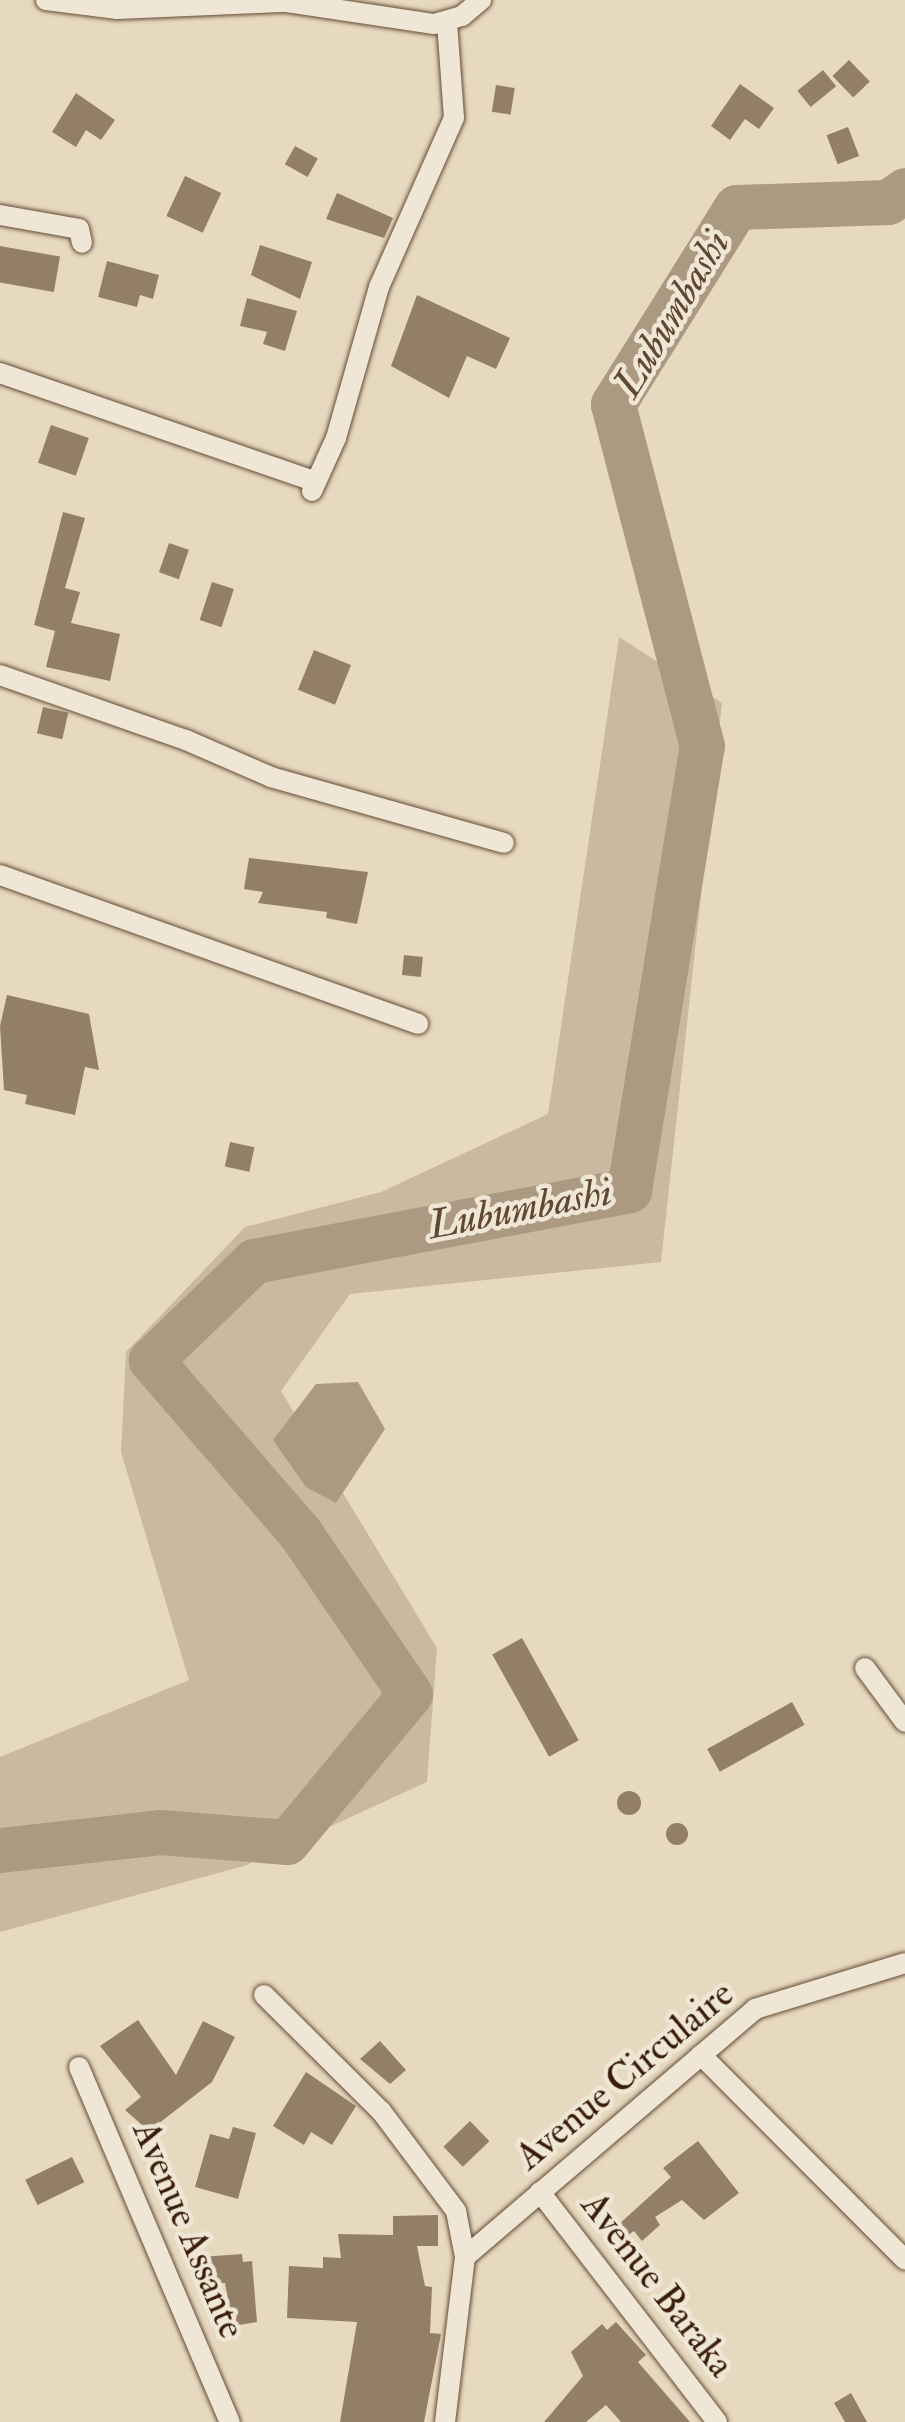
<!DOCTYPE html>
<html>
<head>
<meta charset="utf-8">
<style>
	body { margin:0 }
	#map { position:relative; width:905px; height:2422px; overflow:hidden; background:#e7d9bf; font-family:"IM FELL Double Pica",serif }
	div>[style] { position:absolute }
	.green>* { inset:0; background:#c9b9a0 }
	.water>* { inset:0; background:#ac9981 }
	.river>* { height:45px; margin:-22.5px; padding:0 22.5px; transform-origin:22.5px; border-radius:22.5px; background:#ac9981 }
	.building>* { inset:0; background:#937f67; transform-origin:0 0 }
	.round { border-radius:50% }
	.roads { filter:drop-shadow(0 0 2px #644c36) drop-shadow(0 0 2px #644c36) }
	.minor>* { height:20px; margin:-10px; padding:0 10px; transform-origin:10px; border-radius:10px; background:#efe6d5 }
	span { translate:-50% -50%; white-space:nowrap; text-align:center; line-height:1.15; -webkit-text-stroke:9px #efe6d5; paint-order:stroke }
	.street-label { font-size:38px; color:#391d08 }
	.water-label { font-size:40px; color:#614832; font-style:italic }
</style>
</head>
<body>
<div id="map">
	<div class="green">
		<i style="clip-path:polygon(619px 637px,722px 703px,661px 1262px,350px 1294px,281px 1391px,437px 1648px,427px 1782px,244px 1866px,0 1932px,0 1757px,189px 1680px,121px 1452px,126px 1352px,245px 1227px,381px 1192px,548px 1114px)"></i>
	</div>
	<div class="water">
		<i style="clip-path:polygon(358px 1382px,385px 1429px,336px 1503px,306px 1487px,273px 1440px,316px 1384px)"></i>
	</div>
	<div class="river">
		<i style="left:0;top:1850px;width:161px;rotate:-6.4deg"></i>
		<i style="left:160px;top:1832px;width:127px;rotate:4.5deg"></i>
		<i style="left:287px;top:1842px;width:192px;rotate:-50.3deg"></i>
		<i style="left:410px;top:1694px;width:194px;rotate:-124.3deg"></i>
		<i style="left:301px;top:1534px;width:230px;rotate:-130.8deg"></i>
		<i style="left:151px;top:1360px;width:143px;rotate:-43.9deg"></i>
		<i style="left:254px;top:1261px;width:382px;rotate:-10.7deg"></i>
		<i style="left:629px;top:1190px;width:450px;rotate:-80.7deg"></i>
		<i style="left:702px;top:746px;width:353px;rotate:-104.6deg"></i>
		<i style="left:613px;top:404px;width:232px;rotate:-58deg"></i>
		<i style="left:736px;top:207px;width:152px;rotate:-1.9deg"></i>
		<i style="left:888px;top:202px;width:21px;rotate:-35deg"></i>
	</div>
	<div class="building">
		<i style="left:849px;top:60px;width:30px;height:23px;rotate:46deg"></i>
		<i style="left:823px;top:70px;width:21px;height:33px;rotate:51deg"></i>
		<i style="clip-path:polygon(740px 84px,774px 108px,759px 129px,745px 119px,730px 140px,711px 126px)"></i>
		<i style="left:496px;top:85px;width:19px;height:27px;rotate:9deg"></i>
		<i style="clip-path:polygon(76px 93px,115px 120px,101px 140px,86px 130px,76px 147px,52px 132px)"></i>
		<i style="left:848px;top:127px;width:31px;height:23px;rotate:69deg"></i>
		<i style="left:295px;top:146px;width:26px;height:21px;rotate:29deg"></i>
		<i style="left:185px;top:176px;width:40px;height:44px;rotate:25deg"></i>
		<i style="clip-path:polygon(337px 193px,393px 218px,384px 238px,326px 219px)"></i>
		<i style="clip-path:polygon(260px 245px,312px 262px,300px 299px,251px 275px)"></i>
		<i style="left:0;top:246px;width:61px;height:36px;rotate:10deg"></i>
		<i style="clip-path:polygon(107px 261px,159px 275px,153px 299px,140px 295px,137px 307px,98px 297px)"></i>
		<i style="clip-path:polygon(417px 295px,510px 338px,496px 369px,467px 356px,449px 398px,391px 366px)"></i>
		<i style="clip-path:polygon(247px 298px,297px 311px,285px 351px,263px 344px,267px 332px,240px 326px)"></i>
		<i style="left:51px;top:425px;width:40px;height:40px;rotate:19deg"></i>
		<i style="clip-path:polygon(63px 512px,85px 518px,65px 588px,80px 592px,71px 623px,120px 634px,110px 681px,46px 667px,55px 631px,34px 625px)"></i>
		<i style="left:169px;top:543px;width:21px;height:31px;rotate:19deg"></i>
		<i style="left:212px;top:582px;width:23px;height:40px;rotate:18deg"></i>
		<i style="left:314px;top:650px;width:40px;height:43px;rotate:22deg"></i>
		<i style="left:43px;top:707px;width:26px;height:27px;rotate:13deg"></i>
		<i style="clip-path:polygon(249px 858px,368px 872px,357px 924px,326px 918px,327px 912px,258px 903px,263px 892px,244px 889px)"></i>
		<i style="left:404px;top:955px;width:19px;height:20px;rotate:6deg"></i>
		<i style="clip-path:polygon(7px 995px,89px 1014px,99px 1070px,85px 1067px,75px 1115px,25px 1104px,27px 1095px,4px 1090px,0 1026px)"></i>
		<i style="left:230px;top:1142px;width:25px;height:25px;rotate:12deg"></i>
		<i style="left:522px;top:1638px;width:117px;height:34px;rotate:61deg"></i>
		<i style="left:792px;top:1702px;width:26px;height:97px;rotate:61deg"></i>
		<i class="round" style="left:617px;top:1791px;width:24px;height:24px"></i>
		<i class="round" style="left:666px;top:1823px;width:22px;height:22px"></i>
		<i style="clip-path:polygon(138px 2020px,176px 2075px,203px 2021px,235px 2037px,212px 2082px,149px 2131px,125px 2110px,141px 2097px,100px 2046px)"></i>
		<i style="clip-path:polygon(380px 2041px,406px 2070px,390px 2084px,360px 2059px)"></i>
		<i style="clip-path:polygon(306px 2072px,356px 2106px,332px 2145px,311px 2132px,304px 2145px,273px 2126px)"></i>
		<i style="left:470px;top:2121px;width:28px;height:37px;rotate:46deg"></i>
		<i style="clip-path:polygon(233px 2127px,256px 2133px,238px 2199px,195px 2187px,210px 2134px,229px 2139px)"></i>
		<i style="clip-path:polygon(698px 2141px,739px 2193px,704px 2220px,682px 2200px,655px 2217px,660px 2225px,642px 2241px,634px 2231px,614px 2244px,607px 2235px,671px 2177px,663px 2168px)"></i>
		<i style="left:72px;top:2157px;width:28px;height:52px;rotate:64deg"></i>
		<i style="clip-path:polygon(438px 2215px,438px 2246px,417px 2246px,425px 2286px,432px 2287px,430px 2333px,441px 2334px,424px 2422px,340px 2422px,357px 2322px,287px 2318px,289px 2266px,323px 2268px,323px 2257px,341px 2258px,338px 2234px,393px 2235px,393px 2216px)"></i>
		<i style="clip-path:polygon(242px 2254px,243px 2262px,252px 2261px,257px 2322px,233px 2326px,225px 2283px,202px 2284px,201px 2257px)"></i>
		<i style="clip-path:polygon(616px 2322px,646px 2355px,638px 2362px,690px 2422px,621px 2422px,606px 2405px,586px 2422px,544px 2422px,583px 2376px,571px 2352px,602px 2324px,607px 2330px)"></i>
		<i style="clip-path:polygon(851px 2393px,867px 2422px,845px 2422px,834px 2403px)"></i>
	</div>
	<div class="roads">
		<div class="minor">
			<i style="left:46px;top:0;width:72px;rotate:7.2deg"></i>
			<i style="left:117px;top:9px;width:170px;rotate:-2.4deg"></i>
			<i style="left:287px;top:2px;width:149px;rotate:8.5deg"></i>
			<i style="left:434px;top:24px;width:29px;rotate:-16deg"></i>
			<i style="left:462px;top:16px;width:25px;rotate:-40deg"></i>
			<i style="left:0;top:215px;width:80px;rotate:10deg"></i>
			<i style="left:79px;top:229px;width:14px;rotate:78deg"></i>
			<i style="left:0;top:373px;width:334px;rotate:19deg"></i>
			<i style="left:312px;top:491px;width:58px;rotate:-65.6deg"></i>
			<i style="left:336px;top:438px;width:157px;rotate:-74.1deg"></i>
			<i style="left:379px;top:287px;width:185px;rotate:-66.1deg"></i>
			<i style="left:454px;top:118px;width:95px;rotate:-94.2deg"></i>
			<i style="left:0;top:675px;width:197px;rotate:19.3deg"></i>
			<i style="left:186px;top:740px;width:93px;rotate:23.5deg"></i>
			<i style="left:271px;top:777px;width:242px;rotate:15.8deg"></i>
			<i style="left:0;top:875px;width:444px;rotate:19.6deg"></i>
			<i style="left:865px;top:1668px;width:67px;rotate:53.5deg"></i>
			<i style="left:264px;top:1995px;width:165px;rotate:44.8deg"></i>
			<i style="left:381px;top:2111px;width:125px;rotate:53.1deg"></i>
			<i style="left:456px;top:2211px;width:47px;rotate:78.9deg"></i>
			<i style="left:465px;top:2257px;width:166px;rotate:96.9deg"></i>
			<i style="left:701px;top:2055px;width:289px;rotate:45.1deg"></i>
			<i style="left:79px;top:2067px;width:386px;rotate:67deg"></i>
			<i style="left:540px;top:2192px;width:290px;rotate:52.4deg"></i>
			<i style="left:465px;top:2257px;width:382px;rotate:-40.5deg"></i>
			<i style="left:755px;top:2009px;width:157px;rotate:-17deg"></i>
		</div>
	</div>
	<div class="street-label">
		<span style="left:625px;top:2076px;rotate:-40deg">Avenue Circulaire</span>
		<span style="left:188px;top:2230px;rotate:67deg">Avenue Assante</span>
		<span style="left:657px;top:2285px;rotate:52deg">Avenue Baraka</span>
	</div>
	<div class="water-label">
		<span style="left:672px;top:314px;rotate:-59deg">Lubumbashi</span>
		<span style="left:520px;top:1209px;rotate:-11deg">Lubumbashi</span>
	</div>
</div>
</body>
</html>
